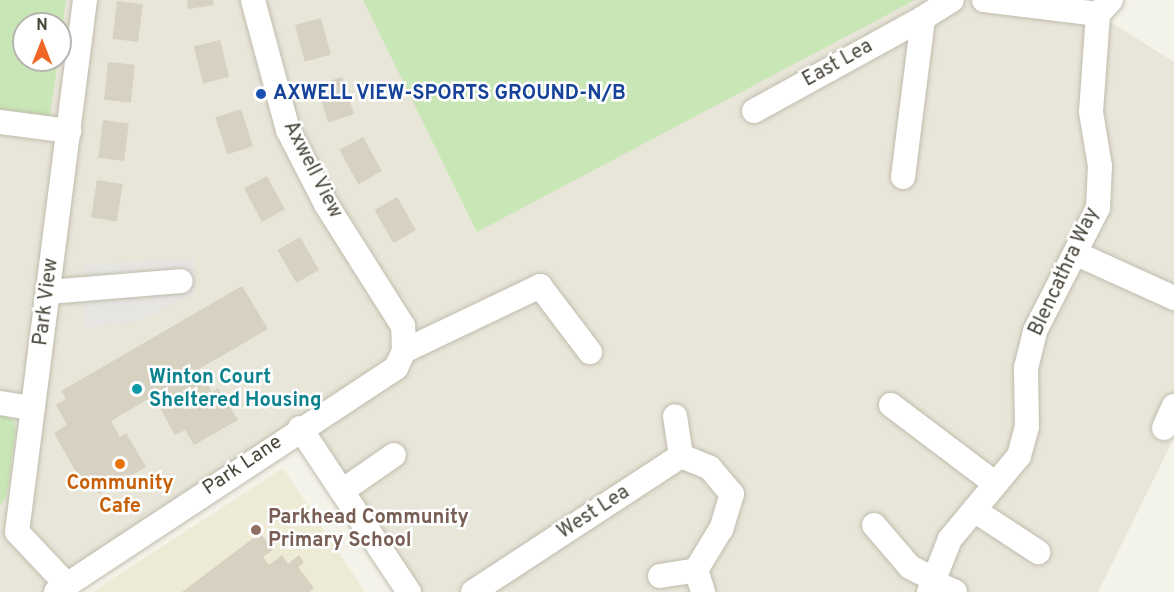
<!DOCTYPE html>
<html>
<head>
<meta charset="utf-8">
<style>
	body { margin:0 }
	#map { position:relative; width:1174px; height:592px; overflow:hidden; background:#f4f3ea; font-family:Overpass,sans-serif }
	div>[style] { position:absolute }
	.residential>* { inset:0; background:#e8e6d9 }
	.education>* { inset:0; background:#edead5 }
	.green>* { inset:0; background:#c8e6b6 }
	.parking>* { inset:0; background:#e6e5e2 }
	.building>* { inset:0; background:#d6d1c0; transform-origin:0 0 }
	.roads { filter:drop-shadow(0 0 2px #c0bcad) drop-shadow(0 0 2px #c0bcad) }
	.minor>* { height:24px; margin:-12px; padding:0 12px; transform-origin:12px; border-radius:12px; background:#fff }
	.dots>* { width:16px; height:16px; translate:-50% -50%; box-sizing:border-box; border:3px solid #fff; border-radius:50% }
	span { translate:-50% -50%; white-space:nowrap; text-align:center; line-height:1.15; -webkit-text-stroke:5px #fff; paint-order:stroke }
	.street-label { font-size:20px; color:#484539 }
	.transit-label { font-size:20px; color:#164399; font-weight:700 }
	.left { translate:0 -50%; text-align:left }
	.culture-label { font-size:20px; color:#0d838f; font-weight:700 }
	.food-label { font-size:20px; color:#c56008; font-weight:700 }
	.education-label { font-size:20px; color:#785e54; font-weight:700 }
	.north { position:absolute; left:12px; top:12px; width:60px; height:60px; box-sizing:border-box; background:#fff; border:2px solid #b6b5b0; border-radius:50%; rotate:0deg; font-size:16px; font-weight:700; line-height:24px; text-align:center; color:#484539 }
	.north::after { content:''; display:block; margin:auto; width:21px; height:27px; background:#ef6627; clip-path:polygon(50% 0,100% 100%,50% 72%,0 100%) }
</style>
</head>
<body>
<div id="map">
	<div class="residential">
		<i style="clip-path:polygon(evenodd,0 0,1111px 0,1098px 14px,1174px 62px,1174px 438px,1098px 592px,409px 592px,300px 428px,56px 592px,0 592px,0 0,24px 24px,60px 24px,60px 60px,24px 60px,24px 24px)"></i>
	</div>
	<div class="education">
		<i style="clip-path:polygon(283px 468px,365px 592px,92px 592px)"></i>
	</div>
	<div class="green">
		<i style="clip-path:polygon(0 0,66px 0,60px 44px,60px 24px,24px 24px,24px 60px,58px 60px,50px 116px,0 109px)"></i>
		<i style="clip-path:polygon(363px 0,915px 0,477px 232px)"></i>
		<i style="clip-path:polygon(0 414px,13px 419px,16px 429px,7px 494px,0 506px)"></i>
	</div>
	<div class="parking">
		<i style="clip-path:polygon(194px 258px,196px 292px,142px 321px,84px 328px,85px 265px)"></i>
	</div>
	<div class="building">
		<i style="clip-path:polygon(187px 0,213px 0,214px 5px,188px 9px)"></i>
		<i style="left:117px;top:1px;width:26px;height:38px;rotate:7deg"></i>
		<i style="left:321px;top:18px;width:38px;height:27px;rotate:75deg"></i>
		<i style="left:220px;top:40px;width:38px;height:27px;rotate:76deg"></i>
		<i style="left:108px;top:62px;width:27px;height:38px;rotate:6deg"></i>
		<i style="left:342px;top:77px;width:39px;height:27px;rotate:72deg"></i>
		<i style="left:241px;top:109px;width:39px;height:27px;rotate:72deg"></i>
		<i style="left:103px;top:120px;width:26px;height:38px;rotate:7deg"></i>
		<i style="left:363px;top:137px;width:39px;height:27px;rotate:61deg"></i>
		<i style="left:267px;top:176px;width:38px;height:26px;rotate:62deg"></i>
		<i style="left:97px;top:180px;width:26px;height:38px;rotate:9deg"></i>
		<i style="left:397px;top:197px;width:38px;height:26px;rotate:60deg"></i>
		<i style="left:300px;top:237px;width:38px;height:26px;rotate:60deg"></i>
		<i style="clip-path:polygon(242px 286px,268px 329px,199px 369px,212px 392px,218px 388px,238px 420px,194px 445px,185px 430px,175px 435px,153px 396px,111px 421px,120px 437px,126px 433px,146px 467px,99px 494px,88px 477px,81px 481px,54px 433px,67px 425px,56px 405px,66px 399px,61px 391px)"></i>
		<i style="clip-path:polygon(260px 533px,273px 550px,263px 557px,269px 565px,282px 555px,288px 564px,299px 555px,304px 563px,298px 567px,314px 588px,309px 592px,182px 592px)"></i>
	</div>
	<div class="roads">
		<div class="minor">
			<i style="left:984px;top:0;width:115px;rotate:7deg"></i>
			<i style="left:754px;top:111px;width:193px;rotate:-28.8deg"></i>
			<i style="left:0;top:122px;width:70px;rotate:7.4deg"></i>
			<i style="left:903px;top:177px;width:160px;rotate:-82.8deg"></i>
			<i style="left:923px;top:18px;width:34px;rotate:-32deg"></i>
			<i style="left:1077px;top:254px;width:107px;rotate:24.4deg"></i>
			<i style="left:48px;top:292px;width:133px;rotate:-4.7deg"></i>
			<i style="left:404px;top:351px;width:151px;rotate:-25.5deg"></i>
			<i style="left:540px;top:286px;width:83px;rotate:52.9deg"></i>
			<i style="left:0;top:403px;width:33px;rotate:9deg"></i>
			<i style="left:891px;top:405px;width:131px;rotate:37deg"></i>
			<i style="left:300px;top:428px;width:197px;rotate:56.4deg"></i>
			<i style="left:1164px;top:428px;width:24px;rotate:-66deg"></i>
			<i style="left:681px;top:456px;width:31px;rotate:22deg"></i>
			<i style="left:710px;top:468px;width:34px;rotate:50deg"></i>
			<i style="left:732px;top:494px;width:37px;rotate:107deg"></i>
			<i style="left:721px;top:529px;width:48px;rotate:121.4deg"></i>
			<i style="left:342px;top:491px;width:63px;rotate:-34.7deg"></i>
			<i style="left:974px;top:510px;width:77px;rotate:33.3deg"></i>
			<i style="left:874px;top:525px;width:55px;rotate:49.4deg"></i>
			<i style="left:910px;top:567px;width:27px;rotate:27deg"></i>
			<i style="left:660px;top:576px;width:36px;rotate:-9deg"></i>
			<i style="left:696px;top:570px;width:23px;rotate:72deg"></i>
			<i style="left:933px;top:582px;width:24px;rotate:24deg"></i>
			<i style="left:66px;top:584px;width:71px;rotate:-133.3deg"></i>
			<i style="left:17px;top:532px;width:536px;rotate:-82.72deg"></i>
			<i style="left:56px;top:592px;width:407px;rotate:-33.4deg"></i>
			<i style="left:396px;top:368px;width:19px;rotate:-65deg"></i>
			<i style="left:404px;top:351px;width:25px;rotate:-92deg"></i>
			<i style="left:403px;top:326px;width:144px;rotate:-122.3deg"></i>
			<i style="left:326px;top:204px;width:83px;rotate:-117.2deg"></i>
			<i style="left:288px;top:130px;width:135px;rotate:-105.1deg"></i>
			<i style="left:473px;top:592px;width:249px;rotate:-33.2deg"></i>
			<i style="left:681px;top:456px;width:40px;rotate:-98.5deg"></i>
			<i style="left:929px;top:592px;width:57px;rotate:-68.4deg"></i>
			<i style="left:950px;top:539px;width:108px;rotate:-50.3deg"></i>
			<i style="left:1019px;top:456px;width:30px;rotate:-75deg"></i>
			<i style="left:1027px;top:427px;width:59px;rotate:-91deg"></i>
			<i style="left:1026px;top:368px;width:38px;rotate:-76deg"></i>
			<i style="left:1035px;top:331px;width:138px;rotate:-62.9deg"></i>
			<i style="left:1098px;top:208px;width:42px;rotate:-87.3deg"></i>
			<i style="left:1100px;top:166px;width:55px;rotate:-99.5deg"></i>
			<i style="left:1091px;top:112px;width:98px;rotate:-85.9deg"></i>
			<i style="left:1098px;top:14px;width:19px;rotate:-47deg"></i>
		</div>
	</div>
	<div class="dots">
		<i style="left:261px;top:94px;background:#1a4fb4"></i>
		<i style="left:137px;top:389px;background:#0f9aa8"></i>
		<i style="left:120px;top:464px;background:#e8710a"></i>
		<i style="left:256px;top:530px;background:#8d6e63"></i>
	</div>
	<div class="street-label">
		<span style="left:838px;top:64px;rotate:-29deg">East Lea</span>
		<span style="left:312px;top:170px;rotate:63deg">Axwell View</span>
		<span style="left:1065px;top:272px;rotate:-65deg">Blencathra Way</span>
		<span style="left:47px;top:302px;rotate:-83deg">Park View</span>
		<span style="left:243px;top:466px;rotate:-34deg">Park Lane</span>
		<span style="left:594px;top:513px;rotate:-33deg">West Lea</span>
	</div>
	<div class="transit-label">
		<span class="left" style="left:273px;top:94px">AXWELL VIEW-SPORTS GROUND-N/B</span>
	</div>
	<div class="culture-label">
		<span class="left" style="left:149px;top:390px">Winton Court<br>Sheltered Housing</span>
	</div>
	<div class="food-label">
		<span style="left:120px;top:496px">Community<br>Cafe</span>
	</div>
	<div class="education-label">
		<span class="left" style="left:268px;top:530px">Parkhead Community<br>Primary School</span>
	</div>
	<div class="north">N</div>
</div>
</body>
</html>
